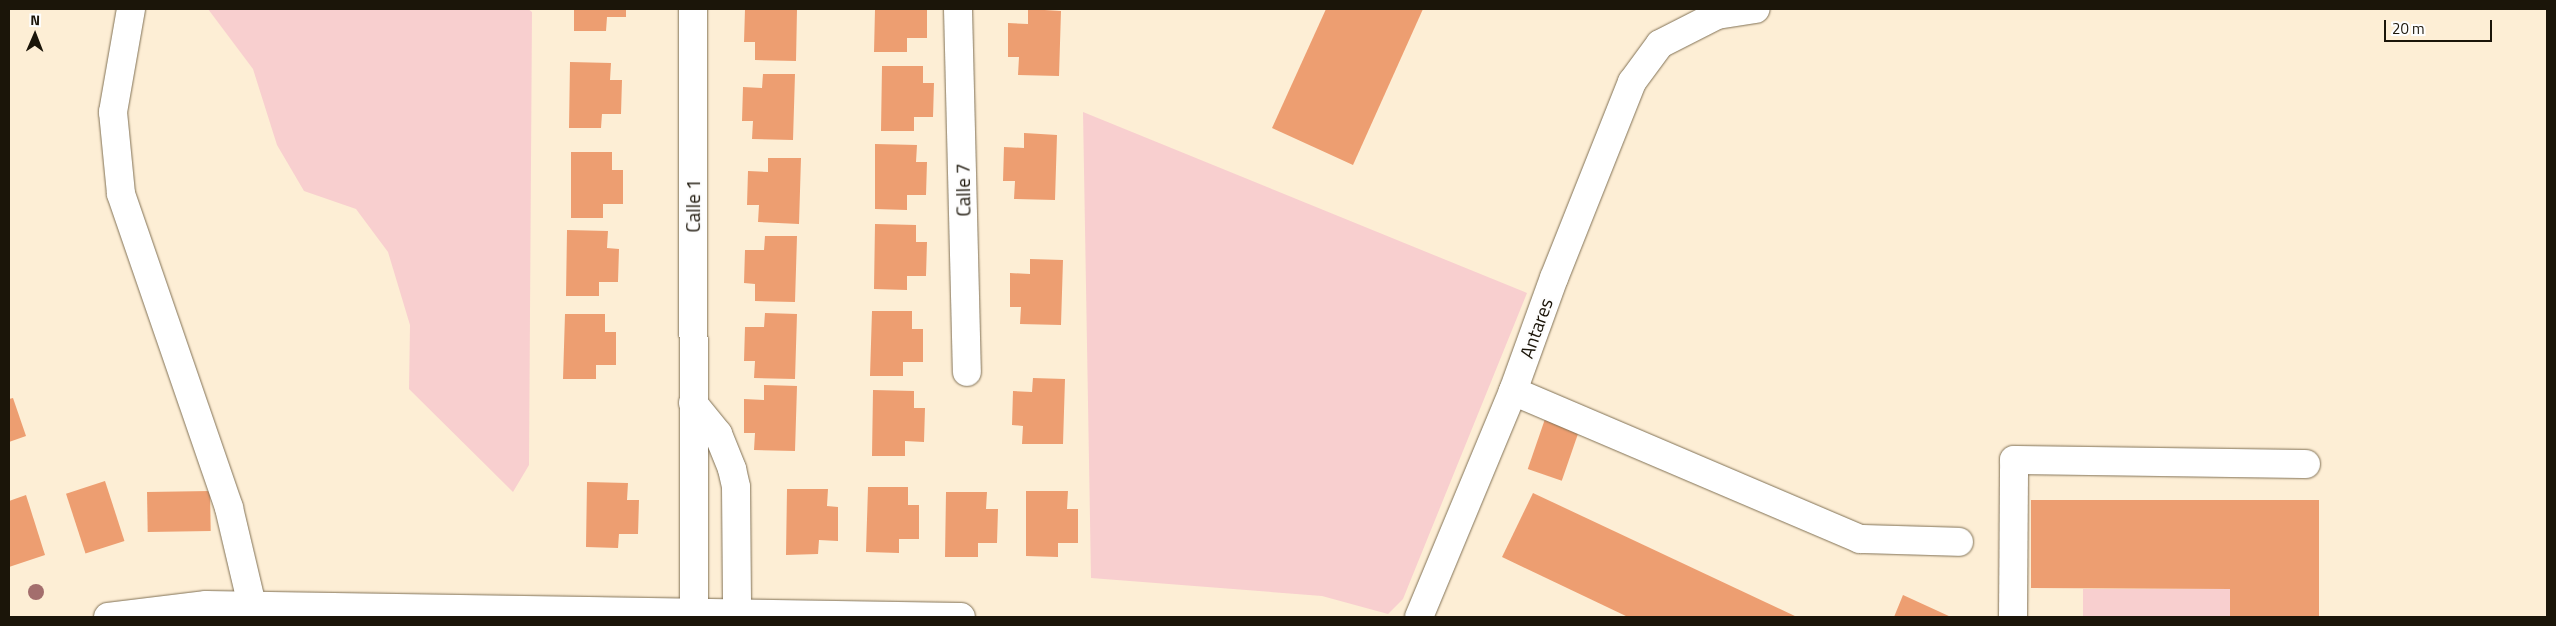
<!DOCTYPE html>
<html>
<head>
<meta charset="utf-8">
<style>
	body { margin:0 }
	#map { position:relative; width:2556px; height:626px; overflow:hidden; background:#fdeed5; font-family:"Titillium Web",sans-serif }
	div>[style] { position:absolute }
	.green>* { inset:0; background:#f8cfcf; transform-origin:0 0 }
	.building>* { inset:0; background:#ed9e71; transform-origin:0 0 }
	.roads { filter:drop-shadow(0 0 1px #817155) drop-shadow(0 0 1px #817155) }
	.minor>* { height:28px; margin:-14px; padding:0 14px; transform-origin:14px; border-radius:14px; background:#fff }
	.trees>* { width:16px; height:16px; margin:-8px; border-radius:50%; background:#a36e6d }
	span { translate:-50% -50%; white-space:nowrap; text-align:center; line-height:1.15; -webkit-text-stroke:4.5px #fdfdfd; paint-order:stroke }
	.street-label { font-size:19px; color:#1b1509 }
	.frame { position:absolute; inset:0; border:10px solid #1b1509; pointer-events:none }
	.north { position:absolute; left:10px; top:10px; width:50px; height:50px; -webkit-text-stroke:4px #fdfdfd; paint-order:stroke; rotate:1deg; font-size:14px; font-weight:700; line-height:20px; text-align:center; color:#1b1509 }
	.north::after { content:''; display:block; margin:auto; width:18px; height:22px; background:#1b1509; clip-path:polygon(50% 0,100% 100%,50% 72%,0 100%) }
	.scale { position:absolute; left:2384px; top:20px; width:108px; height:22px; box-sizing:border-box; border:2px solid #1b1509; border-top:0; padding-left:6px; font-size:15px; line-height:18px; white-space:nowrap; color:#1b1509; -webkit-text-stroke:4px #fdfdfd; paint-order:stroke }
</style>
</head>
<body>
<div id="map">
	<div class="green">
		<i style="clip-path:polygon(208px 9px,528px 9px,532px 12px,529px 465px,513px 492px,409px 389px,410px 325px,388px 252px,356px 209px,304px 191px,277px 145px,253px 69px)"></i>
		<i style="clip-path:polygon(1083px 112px,1527px 293px,1403px 599px,1388px 614px,1322px 596px,1091px 578px)"></i>
		<i style="left:2083px;top:589px;width:147px;height:28px"></i>
	</div>
	<div class="building">
		<i style="clip-path:polygon(574px 9px,626px 9px,626px 17px,607px 17px,606px 31px,574px 31px)"></i>
		<i style="clip-path:polygon(745px 9px,797px 9px,796px 61px,755px 60px,755px 42px,744px 42px)"></i>
		<i style="clip-path:polygon(875px 9px,927px 9px,927px 38px,907px 38px,907px 52px,874px 52px)"></i>
		<i style="clip-path:polygon(1028px 9px,1061px 11px,1059px 76px,1018px 75px,1019px 57px,1008px 57px,1008px 23px,1028px 24px)"></i>
		<i style="clip-path:polygon(1326px 9px,1423px 9px,1353px 165px,1272px 128px)"></i>
		<i style="clip-path:polygon(570px 62px,611px 63px,610px 80px,622px 80px,621px 114px,602px 114px,601px 128px,569px 128px)"></i>
		<i style="clip-path:polygon(882px 66px,923px 66px,923px 83px,934px 83px,933px 117px,914px 117px,914px 131px,881px 131px)"></i>
		<i style="clip-path:polygon(763px 74px,795px 74px,793px 140px,752px 139px,753px 121px,742px 121px,743px 87px,762px 88px)"></i>
		<i style="clip-path:polygon(1024px 133px,1057px 135px,1055px 200px,1014px 199px,1015px 181px,1003px 181px,1004px 147px,1024px 148px)"></i>
		<i style="clip-path:polygon(875px 144px,917px 145px,916px 162px,927px 162px,926px 195px,907px 195px,907px 210px,875px 209px)"></i>
		<i style="clip-path:polygon(571px 152px,612px 152px,612px 170px,623px 170px,623px 204px,603px 204px,603px 218px,571px 218px)"></i>
		<i style="clip-path:polygon(768px 158px,801px 158px,799px 224px,758px 222px,759px 205px,747px 205px,748px 171px,768px 172px)"></i>
		<i style="clip-path:polygon(875px 224px,916px 225px,916px 242px,927px 242px,926px 276px,907px 276px,907px 290px,874px 289px)"></i>
		<i style="clip-path:polygon(567px 230px,608px 231px,607px 248px,619px 249px,618px 282px,599px 282px,599px 296px,566px 296px)"></i>
		<i style="clip-path:polygon(765px 236px,797px 236px,795px 302px,755px 301px,755px 284px,744px 283px,745px 250px,764px 250px)"></i>
		<i style="clip-path:polygon(1030px 259px,1063px 260px,1061px 325px,1020px 324px,1021px 307px,1010px 307px,1010px 273px,1030px 274px)"></i>
		<i style="clip-path:polygon(872px 311px,912px 311px,912px 329px,923px 329px,923px 362px,903px 362px,903px 376px,870px 376px)"></i>
		<i style="clip-path:polygon(765px 313px,797px 314px,795px 379px,754px 378px,755px 361px,744px 361px,745px 327px,764px 327px)"></i>
		<i style="clip-path:polygon(565px 314px,605px 314px,605px 332px,616px 332px,616px 365px,596px 365px,596px 379px,563px 379px)"></i>
		<i style="clip-path:polygon(1033px 378px,1065px 379px,1063px 444px,1022px 444px,1023px 426px,1012px 425px,1013px 391px,1032px 392px)"></i>
		<i style="clip-path:polygon(764px 385px,797px 386px,795px 451px,754px 450px,755px 433px,744px 433px,744px 399px,764px 400px)"></i>
		<i style="clip-path:polygon(873px 390px,914px 391px,914px 408px,925px 408px,924px 442px,905px 441px,905px 456px,872px 456px)"></i>
		<i style="clip-path:polygon(13px 398px,26px 436px,9px 442px,9px 399px)"></i>
		<i style="left:1545px;top:419px;width:36px;height:53px;rotate:19deg"></i>
		<i style="left:105px;top:481px;width:63px;height:41px;rotate:72deg"></i>
		<i style="clip-path:polygon(587px 482px,628px 483px,627px 500px,639px 500px,638px 534px,619px 534px,618px 548px,586px 547px)"></i>
		<i style="clip-path:polygon(868px 487px,908px 487px,908px 505px,919px 505px,919px 539px,899px 539px,899px 553px,866px 552px)"></i>
		<i style="clip-path:polygon(787px 489px,828px 489px,827px 506px,838px 507px,838px 541px,819px 540px,818px 554px,786px 555px)"></i>
		<i style="left:210px;top:491px;width:40px;height:63px;rotate:89deg"></i>
		<i style="clip-path:polygon(1026px 491px,1068px 491px,1067px 509px,1078px 509px,1078px 543px,1058px 543px,1058px 557px,1026px 556px)"></i>
		<i style="clip-path:polygon(946px 492px,987px 492px,986px 509px,998px 509px,997px 543px,978px 543px,978px 557px,945px 557px)"></i>
		<i style="clip-path:polygon(1533px 493px,1797px 617px,1628px 617px,1502px 557px)"></i>
		<i style="clip-path:polygon(26px 495px,45px 555px,9px 567px,9px 501px)"></i>
		<i style="clip-path:polygon(2031px 500px,2319px 500px,2319px 617px,2230px 617px,2230px 589px,2031px 588px)"></i>
		<i style="clip-path:polygon(1903px 595px,1951px 617px,1894px 617px)"></i>
	</div>
	<div class="roads">
		<div class="minor">
			<i style="left:131px;top:9px;width:105px;rotate:99.9deg"></i>
			<i style="left:113px;top:112px;width:82px;rotate:84.4deg"></i>
			<i style="left:121px;top:194px;width:332px;rotate:71deg"></i>
			<i style="left:229px;top:508px;width:100px;rotate:76.7deg"></i>
			<i style="left:693px;top:9px;width:604px;rotate:89.91deg"></i>
			<i style="left:958px;top:9px;width:363px;rotate:88.6deg"></i>
			<i style="left:1513px;top:391px;width:377px;rotate:23.1deg"></i>
			<i style="left:1860px;top:539px;width:99px;rotate:1.7deg"></i>
			<i style="left:693px;top:403px;width:40px;rotate:51deg"></i>
			<i style="left:718px;top:434px;width:38px;rotate:68deg"></i>
			<i style="left:732px;top:469px;width:18px;rotate:77deg"></i>
			<i style="left:736px;top:487px;width:126px;rotate:89.5deg"></i>
			<i style="left:108px;top:617px;width:99px;rotate:-7deg"></i>
			<i style="left:206px;top:605px;width:755px;rotate:0.91deg"></i>
			<i style="left:1419px;top:617px;width:245px;rotate:-67.4deg"></i>
			<i style="left:1513px;top:391px;width:120px;rotate:-70.1deg"></i>
			<i style="left:1554px;top:278px;width:211px;rotate:-68.3deg"></i>
			<i style="left:1632px;top:82px;width:47px;rotate:-53.6deg"></i>
			<i style="left:1660px;top:44px;width:64px;rotate:-27deg"></i>
			<i style="left:1717px;top:15px;width:39px;rotate:-9deg"></i>
			<i style="left:2013px;top:617px;width:157px;rotate:-89.6deg"></i>
			<i style="left:2014px;top:460px;width:292px;rotate:0.8deg"></i>
		</div>
	</div>
	<div class="trees">
		<i style="left:36px;top:592px"></i>
	</div>
	<div class="street-label">
		<span style="left:963px;top:190px;rotate:-91deg">Calle 7</span>
		<span style="left:693px;top:206px;rotate:-90deg">Calle 1</span>
		<span style="left:1536px;top:328px;rotate:-70deg">Antares</span>
	</div>
	<div class="frame"></div>
	<div class="north">N</div>
	<div class="scale">20 m</div>
</div>
</body>
</html>
